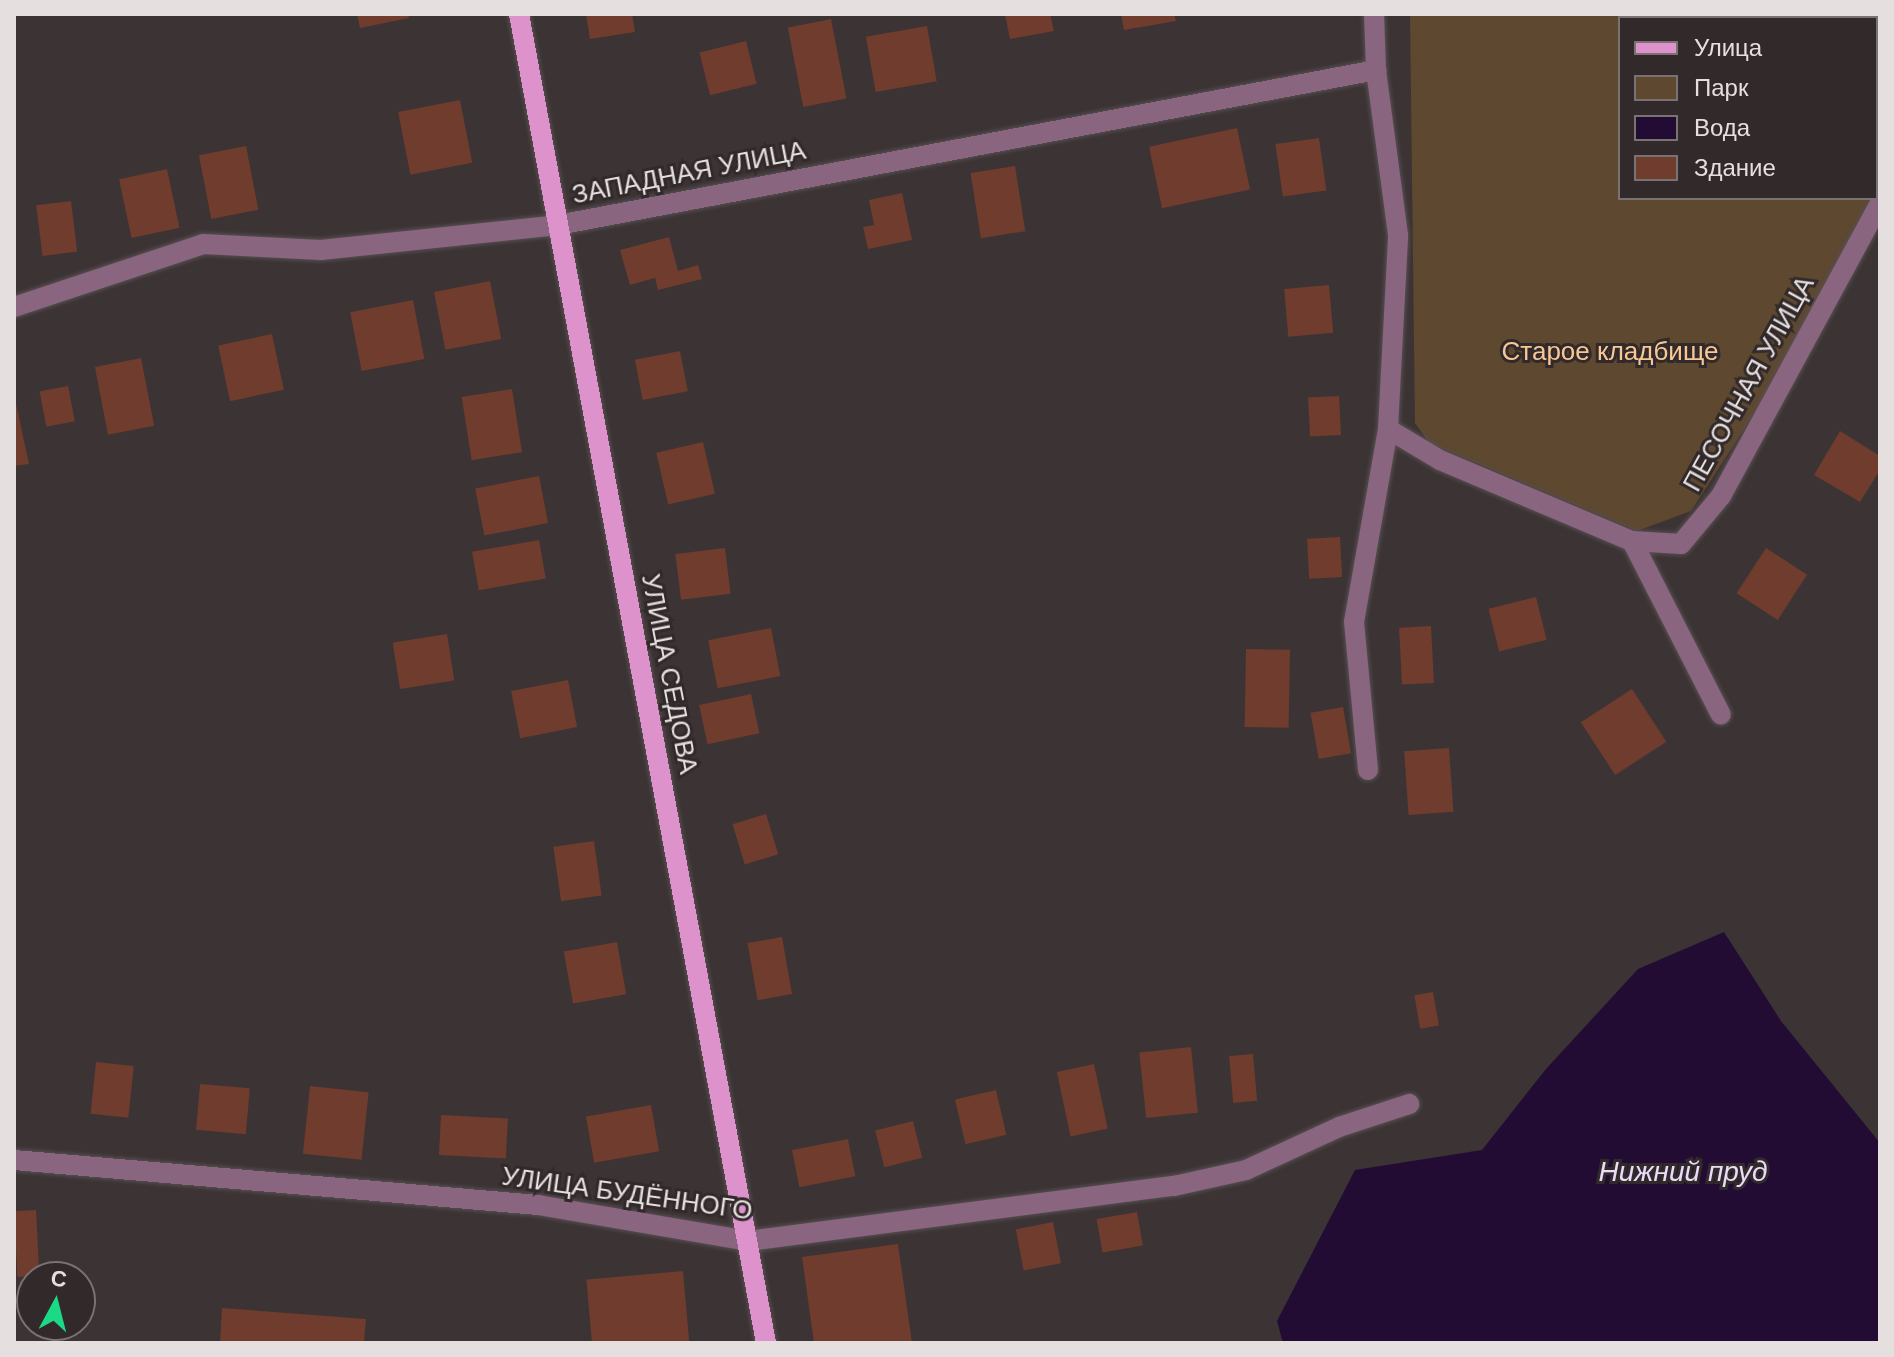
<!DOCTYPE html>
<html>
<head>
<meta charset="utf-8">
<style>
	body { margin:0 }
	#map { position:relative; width:1894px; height:1357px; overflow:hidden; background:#3c3334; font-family:Helvetica,sans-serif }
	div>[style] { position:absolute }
	.green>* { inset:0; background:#5e4830 }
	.water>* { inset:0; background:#220c34 }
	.building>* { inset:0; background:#6f3c2e; transform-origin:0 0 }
	.roads { filter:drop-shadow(0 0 2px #574f50) drop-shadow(0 0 2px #574f50) }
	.minor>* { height:20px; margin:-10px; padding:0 10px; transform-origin:10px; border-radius:10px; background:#8a6580 }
	.major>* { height:20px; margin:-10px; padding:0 10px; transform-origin:10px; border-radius:10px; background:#dd92cb }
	span { translate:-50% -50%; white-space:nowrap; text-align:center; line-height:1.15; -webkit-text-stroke:6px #31292a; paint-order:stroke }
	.street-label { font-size:26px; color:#e5dfe0 }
	.park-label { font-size:26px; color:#f8c796 }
	.water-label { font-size:28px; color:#e9dbf9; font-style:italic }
	.frame { position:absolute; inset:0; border:16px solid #e5dfe0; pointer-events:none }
	.legend { position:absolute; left:1618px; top:16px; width:260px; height:184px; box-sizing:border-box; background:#31292a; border:2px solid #797273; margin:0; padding:10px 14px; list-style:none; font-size:24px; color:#e5dfe0 }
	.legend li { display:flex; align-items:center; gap:16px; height:40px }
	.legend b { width:40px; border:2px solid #797273 }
	.north { position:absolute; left:16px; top:1261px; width:80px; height:80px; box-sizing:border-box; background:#31292a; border:2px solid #797273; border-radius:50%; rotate:7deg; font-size:22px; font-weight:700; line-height:32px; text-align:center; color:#e5dfe0 }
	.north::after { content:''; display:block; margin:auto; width:28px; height:36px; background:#1cd988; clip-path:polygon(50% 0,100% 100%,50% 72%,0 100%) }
</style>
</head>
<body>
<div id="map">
	<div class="green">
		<i style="clip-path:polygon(1410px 14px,1880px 14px,1880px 185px,1876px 193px,1876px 18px,1620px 18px,1620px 198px,1873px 198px,1809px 329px,1691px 511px,1637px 531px,1429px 443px,1415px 423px)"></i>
	</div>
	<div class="water">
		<i style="clip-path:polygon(1724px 932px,1781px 1021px,1880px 1143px,1880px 1343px,1283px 1343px,1277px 1321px,1355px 1170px,1482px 1150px,1546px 1069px,1638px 969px)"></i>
	</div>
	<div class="building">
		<i style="clip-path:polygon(357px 14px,408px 14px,409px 18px,360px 28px)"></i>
		<i style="clip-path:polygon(586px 14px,632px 14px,635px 32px,590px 39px)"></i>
		<i style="clip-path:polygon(1005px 14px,1050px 14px,1054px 31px,1010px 39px)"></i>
		<i style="clip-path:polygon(1121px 14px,1174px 14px,1176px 21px,1124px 30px)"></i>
		<i style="left:831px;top:19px;width:81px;height:44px;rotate:79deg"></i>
		<i style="left:927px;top:26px;width:56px;height:62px;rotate:80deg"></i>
		<i style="left:746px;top:41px;width:44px;height:48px;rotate:76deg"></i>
		<i style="left:460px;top:100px;width:64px;height:63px;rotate:79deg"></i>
		<i style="left:1237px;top:128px;width:63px;height:90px;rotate:78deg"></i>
		<i style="left:1319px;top:138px;width:53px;height:44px;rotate:82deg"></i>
		<i style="left:246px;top:146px;width:65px;height:48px;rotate:79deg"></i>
		<i style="left:1015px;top:166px;width:66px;height:45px;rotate:81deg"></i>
		<i style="left:167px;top:169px;width:60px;height:49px;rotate:78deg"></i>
		<i style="clip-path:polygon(902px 193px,912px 240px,868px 249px,863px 227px,874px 225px,869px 200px)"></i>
		<i style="left:71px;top:201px;width:51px;height:35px;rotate:83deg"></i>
		<i style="clip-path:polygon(669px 237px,678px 271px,698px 265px,702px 279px,658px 290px,655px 278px,630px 285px,620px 250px)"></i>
		<i style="left:490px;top:281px;width:59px;height:57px;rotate:79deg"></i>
		<i style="left:1329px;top:285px;width:48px;height:45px;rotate:85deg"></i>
		<i style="left:413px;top:300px;width:60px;height:64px;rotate:79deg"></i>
		<i style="left:272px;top:334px;width:57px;height:55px;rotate:78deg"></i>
		<i style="left:680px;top:351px;width:41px;height:46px;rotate:79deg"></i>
		<i style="left:141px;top:358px;width:69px;height:47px;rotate:79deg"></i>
		<i style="left:68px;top:386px;width:36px;height:29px;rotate:79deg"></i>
		<i style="left:512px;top:389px;width:64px;height:51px;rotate:81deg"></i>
		<i style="clip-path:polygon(14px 394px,29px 464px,14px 466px)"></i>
		<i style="left:1339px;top:396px;width:39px;height:31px;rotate:87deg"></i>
		<i style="clip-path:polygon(1840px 431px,1880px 456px,1880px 470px,1860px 502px,1814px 475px)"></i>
		<i style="left:703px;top:442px;width:53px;height:48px;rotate:77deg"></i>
		<i style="left:539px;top:476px;width:48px;height:65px;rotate:79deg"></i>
		<i style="left:1340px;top:537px;width:40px;height:33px;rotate:87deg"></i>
		<i style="left:539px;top:540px;width:39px;height:68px;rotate:80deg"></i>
		<i style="left:725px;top:548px;width:46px;height:50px;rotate:83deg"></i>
		<i style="left:1766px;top:548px;width:49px;height:54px;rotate:33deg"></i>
		<i style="left:1536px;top:597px;width:44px;height:49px;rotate:76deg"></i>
		<i style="left:1431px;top:626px;width:57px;height:32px;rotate:87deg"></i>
		<i style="left:771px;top:628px;width:49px;height:64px;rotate:79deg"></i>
		<i style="left:447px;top:634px;width:47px;height:55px;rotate:81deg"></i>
		<i style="left:1246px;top:649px;width:44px;height:78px;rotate:1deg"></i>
		<i style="left:568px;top:680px;width:48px;height:58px;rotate:79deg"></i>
		<i style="left:1632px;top:689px;width:63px;height:61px;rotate:57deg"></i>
		<i style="left:751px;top:694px;width:40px;height:53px;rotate:78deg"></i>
		<i style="left:1343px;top:707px;width:47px;height:33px;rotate:80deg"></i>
		<i style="left:1449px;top:748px;width:64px;height:45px;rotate:86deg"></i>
		<i style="left:766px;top:814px;width:42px;height:35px;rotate:73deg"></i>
		<i style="left:594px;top:841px;width:55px;height:41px;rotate:82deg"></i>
		<i style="left:782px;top:937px;width:58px;height:35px;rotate:80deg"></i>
		<i style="left:617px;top:942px;width:53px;height:54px;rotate:80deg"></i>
		<i style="left:1433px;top:992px;width:34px;height:19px;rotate:80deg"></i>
		<i style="left:1191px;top:1047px;width:66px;height:52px;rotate:84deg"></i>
		<i style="left:1253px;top:1054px;width:47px;height:24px;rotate:85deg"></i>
		<i style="left:96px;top:1062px;width:38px;height:52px;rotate:6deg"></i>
		<i style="left:1094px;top:1064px;width:66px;height:38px;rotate:78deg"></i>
		<i style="left:200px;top:1084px;width:50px;height:46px;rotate:5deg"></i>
		<i style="left:310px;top:1086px;width:59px;height:68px;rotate:6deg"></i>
		<i style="left:996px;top:1090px;width:46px;height:42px;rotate:77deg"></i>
		<i style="left:651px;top:1105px;width:47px;height:66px;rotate:80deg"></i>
		<i style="left:441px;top:1115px;width:67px;height:40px;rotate:3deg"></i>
		<i style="left:913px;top:1121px;width:38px;height:39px;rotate:76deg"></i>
		<i style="left:848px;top:1139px;width:38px;height:57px;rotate:79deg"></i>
		<i style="left:36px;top:1210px;width:66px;height:22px;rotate:87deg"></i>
		<i style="left:1137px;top:1212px;width:34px;height:41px;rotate:80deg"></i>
		<i style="left:1053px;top:1222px;width:42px;height:38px;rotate:79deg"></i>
		<i style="clip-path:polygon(898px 1244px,912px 1343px,814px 1343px,802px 1257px)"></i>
		<i style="left:683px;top:1271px;width:72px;height:97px;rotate:85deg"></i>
		<i style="clip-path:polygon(222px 1308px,366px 1319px,364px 1343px,220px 1343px)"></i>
	</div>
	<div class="roads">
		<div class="minor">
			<i style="left:14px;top:307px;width:199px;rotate:-18.4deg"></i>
			<i style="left:203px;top:244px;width:118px;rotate:2.9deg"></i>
			<i style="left:321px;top:250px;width:238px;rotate:-6deg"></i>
			<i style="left:558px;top:225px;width:833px;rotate:-10.73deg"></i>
			<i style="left:1388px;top:429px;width:61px;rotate:30.8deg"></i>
			<i style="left:1440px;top:460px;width:208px;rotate:22.9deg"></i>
			<i style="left:1632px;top:541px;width:49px;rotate:3.5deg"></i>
			<i style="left:1681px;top:544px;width:62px;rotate:-50.2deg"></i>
			<i style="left:1721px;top:496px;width:333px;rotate:-61.5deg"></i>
			<i style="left:1632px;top:541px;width:195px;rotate:62.9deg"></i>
			<i style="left:1368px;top:770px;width:149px;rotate:-95.4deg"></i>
			<i style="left:1354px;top:622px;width:196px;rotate:-80deg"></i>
			<i style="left:1388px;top:429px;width:194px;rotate:-87deg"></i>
			<i style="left:1398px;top:235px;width:166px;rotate:-97.6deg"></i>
			<i style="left:1376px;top:70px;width:56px;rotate:-92deg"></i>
			<i style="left:14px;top:1160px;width:526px;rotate:4.91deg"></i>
			<i style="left:538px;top:1205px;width:213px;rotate:9.7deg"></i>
			<i style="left:748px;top:1241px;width:430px;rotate:-7.4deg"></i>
			<i style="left:1174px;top:1186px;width:74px;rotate:-12.5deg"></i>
			<i style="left:1246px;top:1170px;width:102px;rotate:-24.8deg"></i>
			<i style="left:1339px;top:1127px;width:74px;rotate:-18.2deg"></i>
		</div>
		<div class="major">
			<i style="left:519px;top:14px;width:1352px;rotate:79.47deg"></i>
		</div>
	</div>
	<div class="street-label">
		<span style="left:689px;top:173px;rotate:-11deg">ЗАПАДНАЯ УЛИЦА</span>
		<span style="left:1749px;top:384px;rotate:-61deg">ПЕСОЧНАЯ УЛИЦА</span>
		<span style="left:669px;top:674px;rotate:79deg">УЛИЦА СЕДОВА</span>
		<span style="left:627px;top:1194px;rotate:8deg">УЛИЦА БУДЁННОГО</span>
	</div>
	<div class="park-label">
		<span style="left:1610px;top:352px">Старое кладбище</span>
	</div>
	<div class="water-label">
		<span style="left:1683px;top:1172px">Нижний пруд</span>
	</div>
	<div class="frame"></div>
	<ul class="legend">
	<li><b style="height:10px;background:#dd92cb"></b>Улица</li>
	<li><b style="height:22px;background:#5e4830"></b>Парк</li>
	<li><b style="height:22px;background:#220c34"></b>Вода</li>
	<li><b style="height:22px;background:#6f3c2e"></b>Здание</li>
	</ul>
	<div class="north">С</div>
</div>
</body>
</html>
